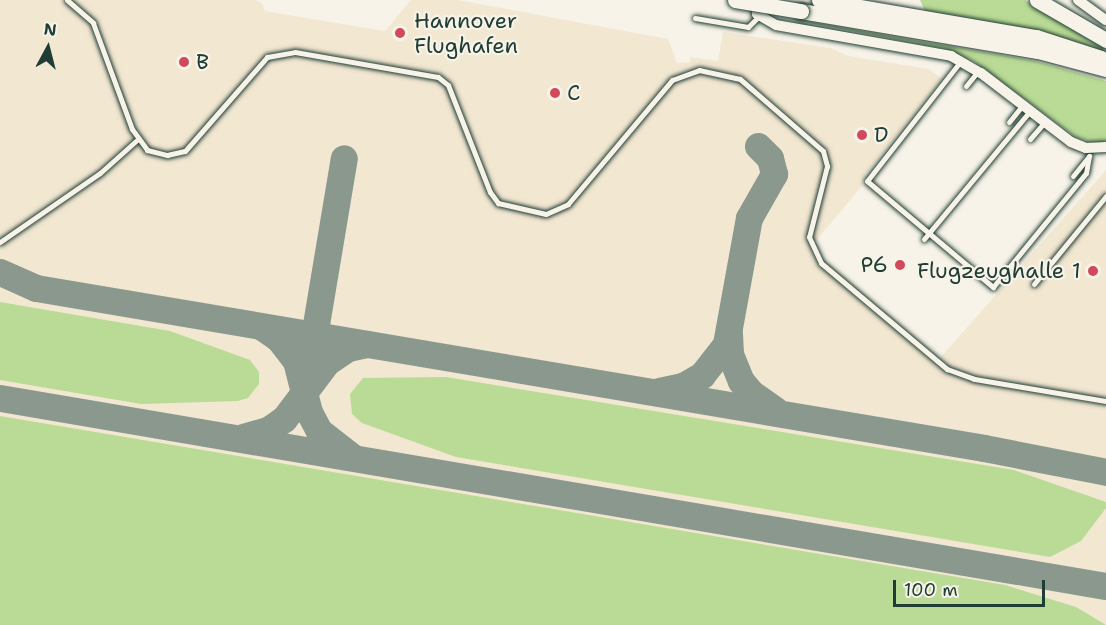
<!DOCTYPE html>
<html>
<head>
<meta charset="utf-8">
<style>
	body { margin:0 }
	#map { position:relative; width:1106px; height:625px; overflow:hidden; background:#f7f3e8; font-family:"Shantell Sans",sans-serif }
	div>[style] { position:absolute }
	.built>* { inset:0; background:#f2e7d1 }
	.green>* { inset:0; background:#badb95 }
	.taxiway>* { height:27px; margin:-13.5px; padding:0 13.5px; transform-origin:13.5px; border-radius:13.5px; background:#8b988e }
	.roads { filter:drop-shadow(0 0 2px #1f3d34) drop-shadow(0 0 2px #1f3d34) }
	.lane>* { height:5px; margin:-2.5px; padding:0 2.5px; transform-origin:2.5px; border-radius:2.5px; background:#f7f3e8 }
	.street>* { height:10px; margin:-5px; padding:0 5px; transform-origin:5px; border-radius:5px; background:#f7f3e8 }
	.secondary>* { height:15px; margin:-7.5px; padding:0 7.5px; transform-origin:7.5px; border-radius:7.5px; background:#f7f3e8 }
	.bridges { filter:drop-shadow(0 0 2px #1f3d34) drop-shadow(0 0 2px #1f3d34) }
	.secondary-bridge>* { height:15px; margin:-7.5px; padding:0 7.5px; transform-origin:7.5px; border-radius:7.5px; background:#f7f3e8 }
	.dots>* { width:16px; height:16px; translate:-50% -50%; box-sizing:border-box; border:3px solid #f7f3e8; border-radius:50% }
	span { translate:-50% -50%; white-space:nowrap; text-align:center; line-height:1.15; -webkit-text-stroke:4.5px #f7f3e8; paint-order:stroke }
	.poi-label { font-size:22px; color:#1f3d34 }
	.left { translate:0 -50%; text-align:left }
	.right { translate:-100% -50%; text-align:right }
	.north { position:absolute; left:18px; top:18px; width:60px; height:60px; -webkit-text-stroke:4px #f7f3e8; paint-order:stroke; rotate:7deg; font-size:16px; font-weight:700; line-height:24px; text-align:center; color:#1f3d34 }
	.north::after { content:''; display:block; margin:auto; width:21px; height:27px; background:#1f3d34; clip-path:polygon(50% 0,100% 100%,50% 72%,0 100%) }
	.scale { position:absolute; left:893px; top:580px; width:152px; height:27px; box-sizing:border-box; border:3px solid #1f3d34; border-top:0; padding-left:8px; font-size:18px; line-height:21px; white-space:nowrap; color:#1f3d34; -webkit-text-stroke:4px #f7f3e8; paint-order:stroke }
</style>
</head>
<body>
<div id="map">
	<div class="built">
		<i style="clip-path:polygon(0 0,253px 0,261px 2px,265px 11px,385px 31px,411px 0,458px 0,668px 39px,677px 63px,690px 62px,690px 57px,718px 61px,723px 32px,830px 48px,848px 56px,929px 69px,942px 79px,865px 175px,862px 186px,815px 242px,824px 259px,940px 358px,1106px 170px,1106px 625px,0 625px)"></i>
	</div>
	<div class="green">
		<i style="clip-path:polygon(920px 0,1025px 0,1104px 48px,1101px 53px,925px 11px)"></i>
		<i style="clip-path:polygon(769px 15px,1035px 61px,1106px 81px,1106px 141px,1097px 144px,1076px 137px,972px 60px,945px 49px)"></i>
		<i style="clip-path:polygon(0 302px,170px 331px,250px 360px,259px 372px,259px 384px,248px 398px,238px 401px,141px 404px,0 380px)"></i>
		<i style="clip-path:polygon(446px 377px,1014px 470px,1106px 502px,1106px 508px,1081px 541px,1050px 557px,456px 457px,362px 423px,352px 414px,350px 394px,363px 378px)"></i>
		<i style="clip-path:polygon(0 416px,1005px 585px,1076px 607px,1106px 625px,0 625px)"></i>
	</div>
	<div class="taxiway">
		<i style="left:0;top:272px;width:39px;rotate:24deg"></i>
		<i style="left:36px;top:288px;width:961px;rotate:9.58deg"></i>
		<i style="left:984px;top:448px;width:124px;rotate:11.1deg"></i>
		<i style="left:262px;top:327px;width:21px;rotate:35deg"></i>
		<i style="left:279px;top:339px;width:28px;rotate:52deg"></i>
		<i style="left:296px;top:361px;width:53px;rotate:75.7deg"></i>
		<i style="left:309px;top:412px;width:21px;rotate:62deg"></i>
		<i style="left:319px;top:431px;width:39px;rotate:38deg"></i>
		<i style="left:729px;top:334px;width:20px;rotate:87deg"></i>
		<i style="left:730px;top:354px;width:29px;rotate:68deg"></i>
		<i style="left:741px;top:381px;width:16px;rotate:50deg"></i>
		<i style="left:751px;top:393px;width:29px;rotate:35deg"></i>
		<i style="left:305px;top:390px;width:235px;rotate:-80.5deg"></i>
		<i style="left:659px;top:391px;width:25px;rotate:-12deg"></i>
		<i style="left:683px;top:386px;width:22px;rotate:-30deg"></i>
		<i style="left:702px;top:375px;width:39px;rotate:-52deg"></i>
		<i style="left:726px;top:344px;width:128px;rotate:-79.7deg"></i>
		<i style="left:749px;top:218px;width:51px;rotate:-60.4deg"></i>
		<i style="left:774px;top:174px;width:16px;rotate:-104deg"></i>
		<i style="left:770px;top:158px;width:17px;rotate:-135deg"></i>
		<i style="left:0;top:398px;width:1122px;rotate:9.65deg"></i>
		<i style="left:243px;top:437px;width:26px;rotate:-16deg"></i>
		<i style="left:268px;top:430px;width:19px;rotate:-35deg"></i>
		<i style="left:284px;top:419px;width:71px;rotate:-53deg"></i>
		<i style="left:327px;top:362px;width:25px;rotate:-34deg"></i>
		<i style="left:348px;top:348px;width:19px;rotate:-12deg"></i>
	</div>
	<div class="roads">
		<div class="lane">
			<i style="left:67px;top:0;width:35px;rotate:41deg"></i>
			<i style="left:93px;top:23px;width:113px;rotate:69.8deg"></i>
			<i style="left:132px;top:129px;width:26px;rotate:54deg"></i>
			<i style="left:147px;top:150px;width:21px;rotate:14deg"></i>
			<i style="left:167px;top:155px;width:18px;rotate:-13deg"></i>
			<i style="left:185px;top:151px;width:125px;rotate:-48.9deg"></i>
			<i style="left:267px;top:57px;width:28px;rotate:-10deg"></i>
			<i style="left:295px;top:52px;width:145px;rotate:9.9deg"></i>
			<i style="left:438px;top:77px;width:13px;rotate:39deg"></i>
			<i style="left:448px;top:85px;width:115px;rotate:68.6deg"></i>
			<i style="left:490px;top:192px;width:14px;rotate:54deg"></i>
			<i style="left:498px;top:203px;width:49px;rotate:12.9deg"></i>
			<i style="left:546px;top:214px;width:24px;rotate:-24deg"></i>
			<i style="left:568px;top:204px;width:162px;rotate:-50deg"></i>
			<i style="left:672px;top:80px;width:29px;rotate:-20deg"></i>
			<i style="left:699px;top:70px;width:42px;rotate:12.4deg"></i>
			<i style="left:740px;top:79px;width:110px;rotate:40.9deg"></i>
			<i style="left:823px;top:151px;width:16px;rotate:75deg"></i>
			<i style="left:827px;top:166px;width:73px;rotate:104.2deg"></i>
			<i style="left:809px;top:237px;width:29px;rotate:65deg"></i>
			<i style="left:821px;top:263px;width:165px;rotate:40.1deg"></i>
			<i style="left:947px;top:369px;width:29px;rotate:20deg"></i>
			<i style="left:974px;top:379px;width:134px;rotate:9.5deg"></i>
			<i style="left:695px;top:18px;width:54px;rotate:9.6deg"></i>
			<i style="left:748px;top:27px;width:16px;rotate:-45deg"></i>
			<i style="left:960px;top:62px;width:151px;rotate:128deg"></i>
			<i style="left:867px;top:181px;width:165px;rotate:40.1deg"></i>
			<i style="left:993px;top:287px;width:147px;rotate:-50.8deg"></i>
			<i style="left:1086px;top:173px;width:17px;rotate:-80deg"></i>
			<i style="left:966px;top:86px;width:19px;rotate:-51deg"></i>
			<i style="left:1009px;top:122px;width:22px;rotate:-51deg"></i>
			<i style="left:1030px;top:139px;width:23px;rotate:-49deg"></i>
			<i style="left:1073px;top:176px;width:26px;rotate:-51deg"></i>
			<i style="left:924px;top:239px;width:166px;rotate:-50.4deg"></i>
			<i style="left:0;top:242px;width:121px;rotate:-34.6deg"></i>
			<i style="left:100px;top:173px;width:51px;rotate:-41.8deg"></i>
			<i style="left:1034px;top:284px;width:114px;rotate:-50.7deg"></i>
		</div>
		<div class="street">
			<i style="left:757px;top:0;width:14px;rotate:90deg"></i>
			<i style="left:757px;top:14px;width:22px;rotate:30deg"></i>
			<i style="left:776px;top:25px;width:178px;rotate:10deg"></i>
			<i style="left:951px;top:56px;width:34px;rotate:30deg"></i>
			<i style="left:981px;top:73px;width:113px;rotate:37.5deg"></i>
			<i style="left:1071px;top:142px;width:16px;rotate:22deg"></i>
			<i style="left:1086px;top:148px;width:20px;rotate:-3deg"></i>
			<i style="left:1078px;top:0;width:34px;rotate:36deg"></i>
		</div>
		<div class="secondary">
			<i style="left:819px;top:0;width:220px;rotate:9.7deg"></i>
			<i style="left:1036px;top:37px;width:68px;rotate:17.9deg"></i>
			<i style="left:1037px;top:0;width:80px;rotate:30.1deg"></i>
			<i style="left:801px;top:11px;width:240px;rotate:9.6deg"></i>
			<i style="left:1038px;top:51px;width:70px;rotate:14.8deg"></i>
		</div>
	</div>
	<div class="bridges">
		<div class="secondary-bridge">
			<i style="left:735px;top:0;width:67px;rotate:9.5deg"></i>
		</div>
	</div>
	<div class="dots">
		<i style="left:400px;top:33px;background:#d1495b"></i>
		<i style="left:184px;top:62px;background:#d1495b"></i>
		<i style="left:555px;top:93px;background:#d1495b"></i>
		<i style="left:862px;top:135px;background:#d1495b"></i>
		<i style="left:900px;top:265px;background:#d1495b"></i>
		<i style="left:1093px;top:271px;background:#d1495b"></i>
	</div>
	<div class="poi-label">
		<span class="left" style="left:414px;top:33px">Hannover<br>Flughafen</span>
		<span class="left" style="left:196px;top:62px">B</span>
		<span class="left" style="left:567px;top:93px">C</span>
		<span class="left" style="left:874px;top:135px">D</span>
		<span class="right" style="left:888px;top:265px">P6</span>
		<span class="right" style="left:1081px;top:271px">Flugzeughalle 1</span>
	</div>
	<div class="north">N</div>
	<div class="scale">100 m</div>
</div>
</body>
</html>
